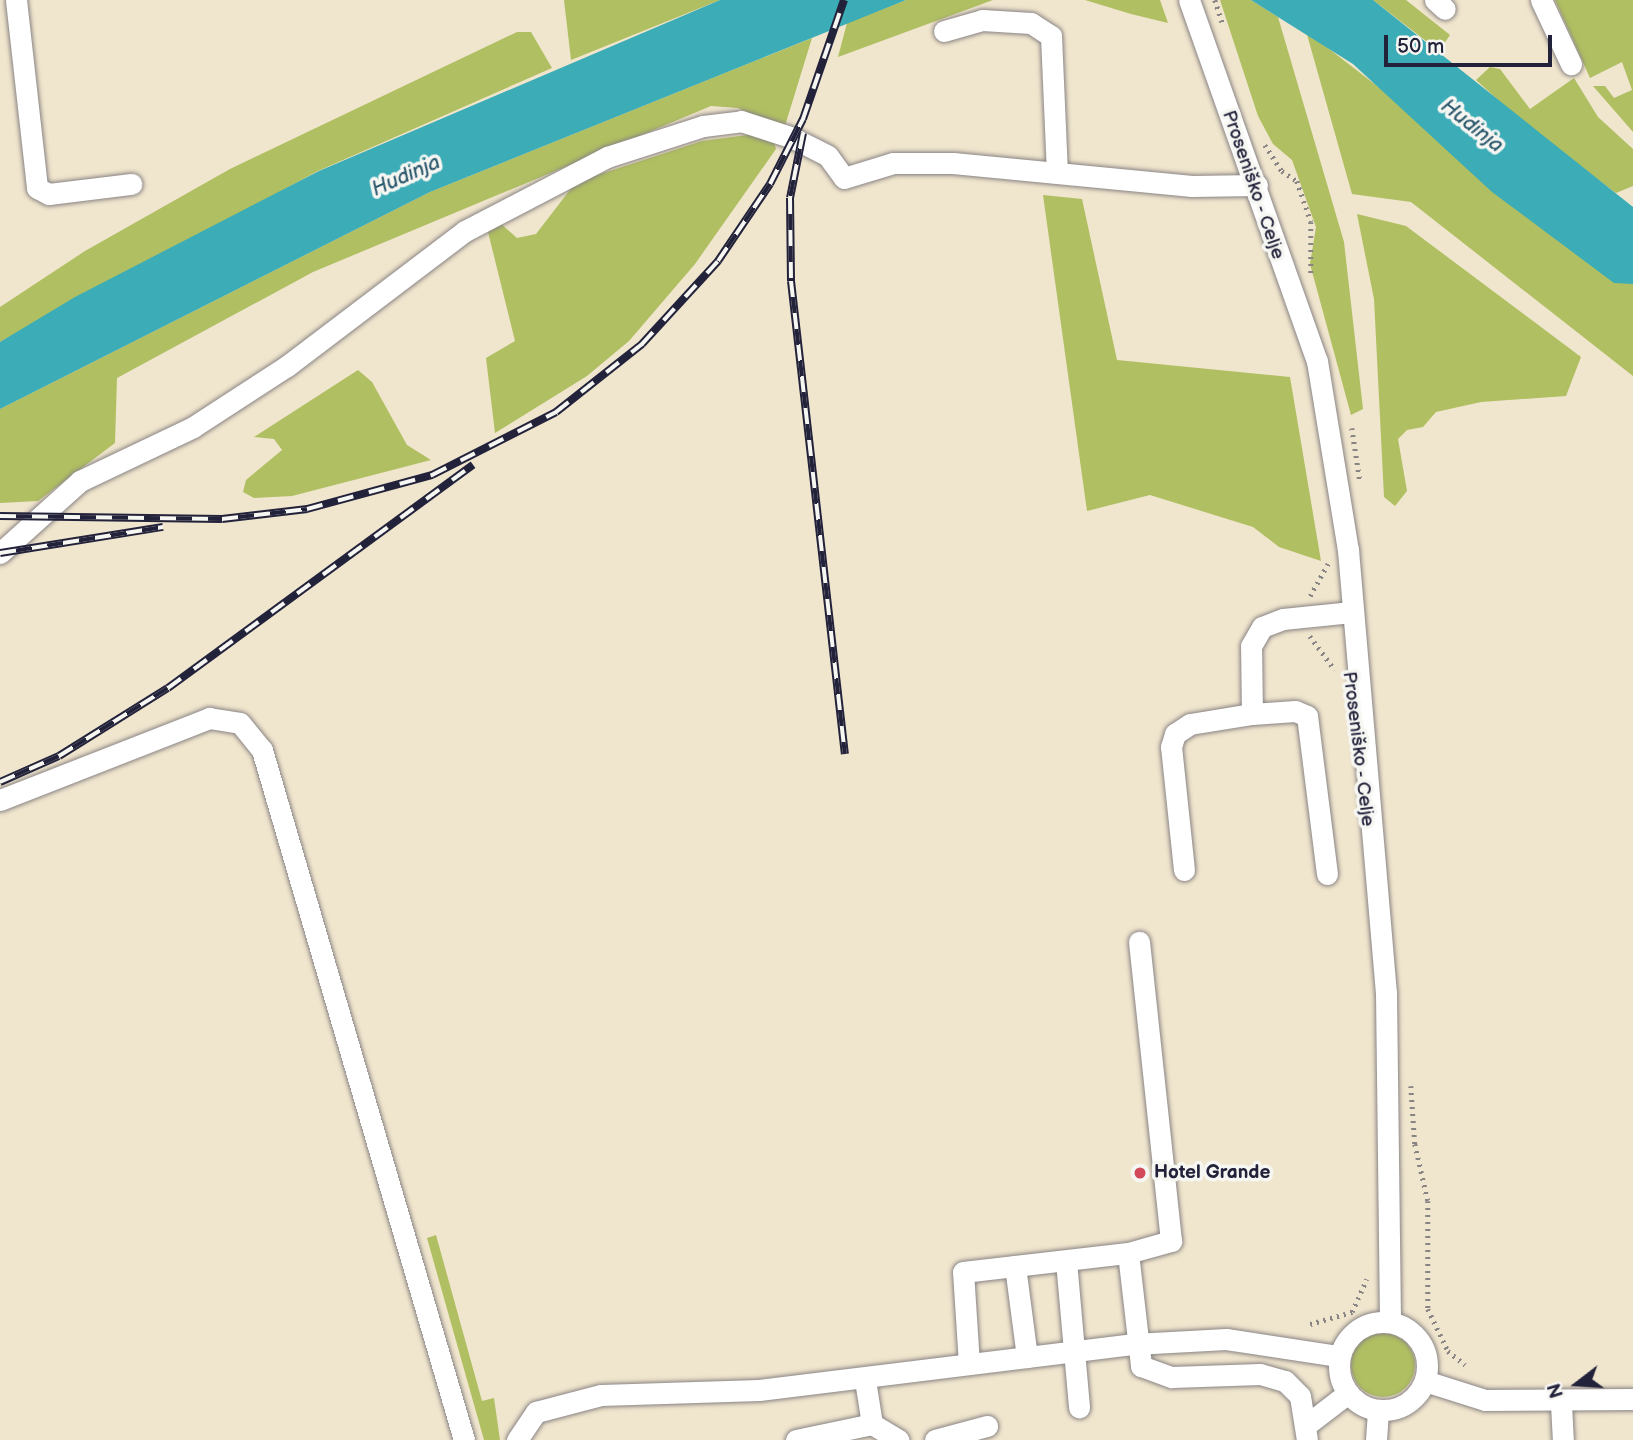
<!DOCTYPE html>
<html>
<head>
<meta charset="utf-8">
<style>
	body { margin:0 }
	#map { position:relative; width:1633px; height:1440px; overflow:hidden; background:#f0e5cd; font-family:"Balsamiq Sans",sans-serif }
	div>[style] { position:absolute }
	.green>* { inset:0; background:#b0bf61 }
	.round { border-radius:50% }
	.water>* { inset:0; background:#3cacb7 }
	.path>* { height:4.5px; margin-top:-2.25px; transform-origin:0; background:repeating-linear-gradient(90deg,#898484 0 2px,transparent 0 7px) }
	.roads { filter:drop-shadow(0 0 2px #898484) drop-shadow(0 0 2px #898484) }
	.minor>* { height:21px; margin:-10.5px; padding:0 10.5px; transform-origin:10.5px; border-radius:10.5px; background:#fff }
	.minor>.ring { margin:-10.5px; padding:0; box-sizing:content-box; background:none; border:21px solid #fff; border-radius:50% }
	.rail>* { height:8px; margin-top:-4px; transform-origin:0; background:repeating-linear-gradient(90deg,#f6f6f2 0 16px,#22223b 0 32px); box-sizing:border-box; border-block:2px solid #22223b }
	.dots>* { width:19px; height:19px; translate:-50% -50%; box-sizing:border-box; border:4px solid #f6f6f2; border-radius:50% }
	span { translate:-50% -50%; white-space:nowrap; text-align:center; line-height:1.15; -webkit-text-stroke:7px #f6f6f2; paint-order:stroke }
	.street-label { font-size:19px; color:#22223b }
	.poi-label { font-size:19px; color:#22223b; font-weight:700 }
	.left { translate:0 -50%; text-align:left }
	.water-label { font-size:21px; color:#2c596d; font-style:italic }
	.north { position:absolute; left:1542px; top:1349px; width:70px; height:70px; -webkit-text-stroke:5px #f6f6f2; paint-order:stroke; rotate:253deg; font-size:19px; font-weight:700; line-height:28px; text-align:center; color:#22223b }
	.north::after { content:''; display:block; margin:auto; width:24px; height:32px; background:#22223b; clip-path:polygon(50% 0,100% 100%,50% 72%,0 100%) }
	.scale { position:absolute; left:1384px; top:35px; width:168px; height:32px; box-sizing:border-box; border:4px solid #22223b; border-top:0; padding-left:9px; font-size:21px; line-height:24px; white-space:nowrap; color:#22223b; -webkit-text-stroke:5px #f6f6f2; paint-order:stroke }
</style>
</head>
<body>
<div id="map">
	<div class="green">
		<i style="clip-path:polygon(564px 0,720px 0,571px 60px)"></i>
		<i style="clip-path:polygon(906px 0,993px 0,838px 57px,847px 23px)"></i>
		<i style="clip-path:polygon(1085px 0,1160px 0,1168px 23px,1131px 14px)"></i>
		<i style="clip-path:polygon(1220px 0,1251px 0,1278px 17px,1344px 242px,1363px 409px,1351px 415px,1310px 264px,1316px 227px,1292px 160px,1273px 144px,1258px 116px)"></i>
		<i style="clip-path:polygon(1373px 0,1406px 0,1450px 35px,1439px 51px)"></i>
		<i style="clip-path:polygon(1555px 0,1633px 0,1633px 132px,1593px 86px,1605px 86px,1614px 98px,1632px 90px,1622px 62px,1590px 78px)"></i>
		<i style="clip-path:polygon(1306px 31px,1633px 284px,1633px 376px,1411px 202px,1352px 194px)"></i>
		<i style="clip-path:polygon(517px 32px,531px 32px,552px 68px,318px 171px,0 342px,0 307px,85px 251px,230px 169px)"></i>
		<i style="clip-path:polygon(812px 38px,784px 129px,738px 108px,711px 106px,313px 272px,117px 378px,115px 443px,38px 501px,0 503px,0 409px,430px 192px)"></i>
		<i style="clip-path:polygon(1490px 67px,1500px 69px,1530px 109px,1574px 78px,1598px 117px,1633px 149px,1633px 186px,1616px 193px,1530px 129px,1476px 80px)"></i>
		<i style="clip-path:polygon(755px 134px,774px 142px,776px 149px,695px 264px,629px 341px,587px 376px,495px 433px,486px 358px,515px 341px,488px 232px,500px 223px,517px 238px,536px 234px,576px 182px,702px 141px)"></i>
		<i style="clip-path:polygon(1043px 195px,1082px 199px,1117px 360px,1290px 377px,1321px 561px,1279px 547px,1253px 527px,1150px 495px,1087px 511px)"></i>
		<i style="clip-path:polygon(1357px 214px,1406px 226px,1581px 357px,1566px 396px,1481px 402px,1436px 412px,1423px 427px,1407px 430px,1398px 439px,1407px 491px,1395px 506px,1384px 497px,1374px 299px)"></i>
		<i style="clip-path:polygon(358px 370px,372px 382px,407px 445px,431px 460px,292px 496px,254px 498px,243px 492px,246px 480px,282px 450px,274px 439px,254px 437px)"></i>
		<i style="clip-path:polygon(436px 1235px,482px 1401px,494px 1398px,500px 1440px,484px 1440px,427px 1238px)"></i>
		<i class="round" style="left:1351px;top:1333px;width:64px;height:64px"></i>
	</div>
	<div class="water">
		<i style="clip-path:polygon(720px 0,906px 0,430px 192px,0 409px,0 342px,75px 297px,319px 171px)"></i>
		<i style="clip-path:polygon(1251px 0,1373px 0,1633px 207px,1633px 284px,1614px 283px,1492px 192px,1353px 64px)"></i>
	</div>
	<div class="path">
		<i style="left:1215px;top:0;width:26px;rotate:72deg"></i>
		<i style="left:1265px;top:145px;width:31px;rotate:57deg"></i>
		<i style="left:1282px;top:171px;width:18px;rotate:34deg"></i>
		<i style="left:1297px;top:181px;width:43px;rotate:71.1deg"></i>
		<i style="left:1311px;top:222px;width:52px;rotate:90deg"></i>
		<i style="left:1352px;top:428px;width:54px;rotate:81.4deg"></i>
		<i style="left:1310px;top:596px;width:37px;rotate:-61deg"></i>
		<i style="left:1310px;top:636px;width:42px;rotate:53.7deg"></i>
		<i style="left:1411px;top:1086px;width:58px;rotate:86.1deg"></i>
		<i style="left:1415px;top:1144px;width:58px;rotate:77.2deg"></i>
		<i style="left:1428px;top:1201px;width:108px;rotate:90deg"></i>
		<i style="left:1428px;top:1309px;width:47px;rotate:64.5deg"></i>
		<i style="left:1448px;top:1351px;width:22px;rotate:39deg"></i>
		<i style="left:1310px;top:1324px;width:44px;rotate:-15.9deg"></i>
		<i style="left:1352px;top:1312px;width:36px;rotate:-66deg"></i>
	</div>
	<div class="roads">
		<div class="minor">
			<i style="left:16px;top:0;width:189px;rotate:83.6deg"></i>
			<i style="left:37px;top:188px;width:13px;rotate:27deg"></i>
			<i style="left:49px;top:194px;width:83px;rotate:-7deg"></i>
			<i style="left:1189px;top:0;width:383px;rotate:70.5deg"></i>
			<i style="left:1317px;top:361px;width:192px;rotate:80.7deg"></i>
			<i style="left:1348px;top:550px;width:445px;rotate:85.1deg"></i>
			<i style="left:1386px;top:993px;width:329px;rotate:89.3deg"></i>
			<i style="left:1435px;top:0;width:13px;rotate:42deg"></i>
			<i style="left:1541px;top:0;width:71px;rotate:64.9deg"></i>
			<i style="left:944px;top:31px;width:40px;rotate:-16deg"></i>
			<i style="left:982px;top:20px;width:49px;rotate:3.5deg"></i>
			<i style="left:1031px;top:23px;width:24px;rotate:33deg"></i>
			<i style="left:1051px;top:36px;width:137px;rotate:87.5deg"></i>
			<i style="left:0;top:553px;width:108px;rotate:-42deg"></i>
			<i style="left:80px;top:481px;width:125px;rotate:-25.5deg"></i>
			<i style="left:193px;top:427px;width:112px;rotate:-33deg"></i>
			<i style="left:287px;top:366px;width:223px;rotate:-37.2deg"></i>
			<i style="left:465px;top:231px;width:160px;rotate:-27.5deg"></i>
			<i style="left:607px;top:157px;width:101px;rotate:-17.9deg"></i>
			<i style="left:703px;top:126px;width:38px;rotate:-7deg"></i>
			<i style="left:741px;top:121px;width:55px;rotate:18.1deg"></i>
			<i style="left:793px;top:138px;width:39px;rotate:27deg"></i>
			<i style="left:828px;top:156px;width:27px;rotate:54deg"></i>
			<i style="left:844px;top:178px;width:51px;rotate:-17deg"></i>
			<i style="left:893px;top:163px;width:60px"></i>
			<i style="left:953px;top:163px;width:240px;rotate:5.5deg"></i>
			<i style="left:1192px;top:186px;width:65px;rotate:-0.9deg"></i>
			<i style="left:0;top:800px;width:225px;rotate:-21.4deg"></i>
			<i style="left:209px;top:718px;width:31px;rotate:9deg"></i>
			<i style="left:240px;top:723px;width:35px;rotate:51deg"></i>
			<i style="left:262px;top:750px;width:719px;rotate:73.68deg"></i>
			<i style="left:1184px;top:870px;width:124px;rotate:-96deg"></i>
			<i style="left:1171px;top:747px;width:14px;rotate:-73deg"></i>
			<i style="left:1175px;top:734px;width:18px;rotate:-34deg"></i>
			<i style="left:1190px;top:724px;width:63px;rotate:-9.2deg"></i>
			<i style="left:1327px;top:874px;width:159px;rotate:-97.2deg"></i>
			<i style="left:1307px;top:716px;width:13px;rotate:-157deg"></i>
			<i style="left:1295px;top:711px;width:43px;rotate:176deg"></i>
			<i style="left:1252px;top:714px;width:68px;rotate:-90.8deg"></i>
			<i style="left:1251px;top:646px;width:22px;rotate:-60deg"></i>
			<i style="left:1262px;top:627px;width:22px;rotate:-21deg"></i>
			<i style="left:1283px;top:619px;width:69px;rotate:-5.8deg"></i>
			<i style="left:1128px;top:1253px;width:114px;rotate:83.4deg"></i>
			<i style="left:1141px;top:1366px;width:33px;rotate:20deg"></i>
			<i style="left:1172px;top:1377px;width:88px;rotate:-2deg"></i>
			<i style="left:1260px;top:1374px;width:26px;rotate:16deg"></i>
			<i style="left:1285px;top:1381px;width:21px;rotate:45deg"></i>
			<i style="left:1300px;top:1396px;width:45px;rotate:81deg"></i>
			<i style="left:1066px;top:1261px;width:147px;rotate:84.9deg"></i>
			<i style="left:1015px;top:1266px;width:92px;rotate:82.5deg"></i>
			<i class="ring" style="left:1339px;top:1322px;width:67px;height:67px"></i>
			<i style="left:969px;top:1364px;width:92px;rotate:-93.7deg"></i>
			<i style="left:963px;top:1272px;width:166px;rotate:-6.6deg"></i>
			<i style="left:1128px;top:1253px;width:45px;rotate:-15.6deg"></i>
			<i style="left:1171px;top:1241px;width:301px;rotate:-96.1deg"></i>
			<i style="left:865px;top:1380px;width:45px;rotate:81deg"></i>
			<i style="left:872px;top:1424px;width:31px;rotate:31deg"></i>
			<i style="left:1425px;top:1381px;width:63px;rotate:17.6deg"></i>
			<i style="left:1485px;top:1400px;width:148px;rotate:-0.4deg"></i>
			<i style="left:1561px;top:1404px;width:36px;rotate:87deg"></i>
			<i style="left:1309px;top:1423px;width:49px;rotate:-37.6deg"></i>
			<i style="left:517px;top:1440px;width:34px;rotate:-56deg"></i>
			<i style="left:536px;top:1412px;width:67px;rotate:-14.7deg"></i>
			<i style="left:601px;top:1395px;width:158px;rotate:-1.8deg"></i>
			<i style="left:759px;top:1390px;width:378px;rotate:-7deg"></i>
			<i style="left:1134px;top:1344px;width:92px;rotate:-3.1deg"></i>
			<i style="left:1226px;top:1339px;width:114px;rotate:8.6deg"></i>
			<i style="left:796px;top:1440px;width:78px;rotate:-11.9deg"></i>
			<i style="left:935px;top:1440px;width:54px;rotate:-15.1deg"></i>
			<i style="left:1376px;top:1440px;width:30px;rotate:-86deg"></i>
		</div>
	</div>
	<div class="rail">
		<i style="left:803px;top:133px;width:66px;rotate:101.3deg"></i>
		<i style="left:790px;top:198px;width:83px;rotate:89.3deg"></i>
		<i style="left:791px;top:281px;width:476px;rotate:83.5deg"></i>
		<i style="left:0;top:516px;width:222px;rotate:0.8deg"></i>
		<i style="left:222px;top:519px;width:86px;rotate:-6.7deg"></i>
		<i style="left:307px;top:509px;width:130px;rotate:-15.2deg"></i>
		<i style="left:432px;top:475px;width:139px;rotate:-26.9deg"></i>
		<i style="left:556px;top:412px;width:110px;rotate:-38.3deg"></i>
		<i style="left:642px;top:344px;width:113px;rotate:-47.5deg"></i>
		<i style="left:718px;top:261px;width:93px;rotate:-56deg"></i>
		<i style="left:770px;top:184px;width:73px;rotate:-63.1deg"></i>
		<i style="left:803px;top:119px;width:126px;rotate:-71deg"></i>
		<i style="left:0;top:553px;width:165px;rotate:-9.1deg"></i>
		<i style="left:0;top:782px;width:64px;rotate:-23.8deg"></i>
		<i style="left:59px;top:756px;width:128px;rotate:-32deg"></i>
		<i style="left:168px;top:688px;width:378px;rotate:-36.2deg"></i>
	</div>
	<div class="dots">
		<i style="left:1140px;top:1173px;background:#d1495b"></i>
	</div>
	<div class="street-label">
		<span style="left:1253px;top:185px;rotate:71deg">Proseniško - Celje</span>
		<span style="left:1358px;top:749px;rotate:83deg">Proseniško - Celje</span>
	</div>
	<div class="poi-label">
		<span class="left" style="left:1154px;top:1173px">Hotel Grande</span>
	</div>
	<div class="water-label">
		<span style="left:1472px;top:126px;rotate:38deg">Hudinja</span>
		<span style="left:406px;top:176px;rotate:-24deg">Hudinja</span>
	</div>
	<div class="north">N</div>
	<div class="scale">50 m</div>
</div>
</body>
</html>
